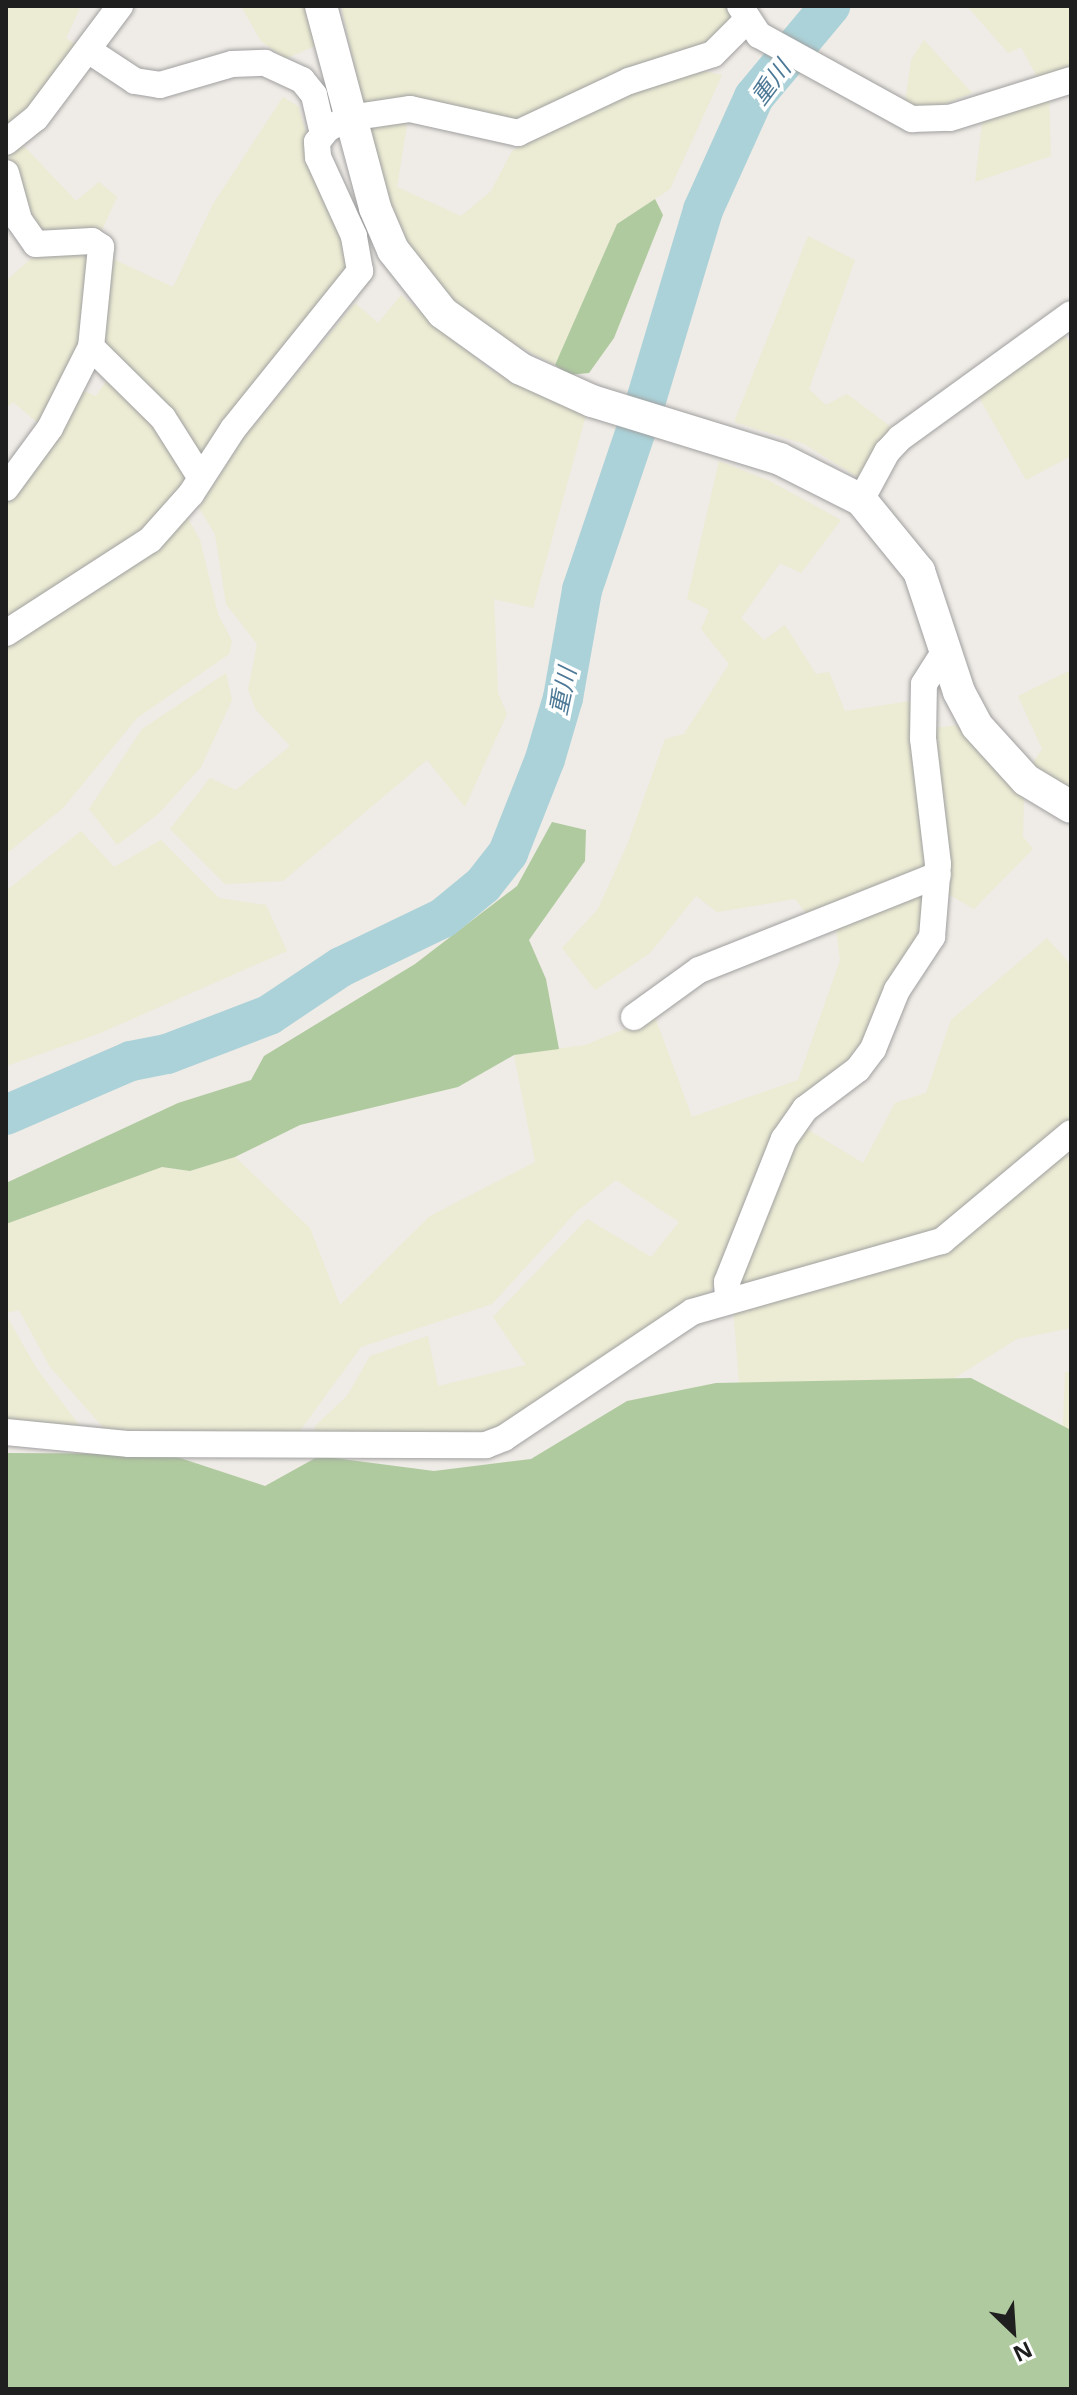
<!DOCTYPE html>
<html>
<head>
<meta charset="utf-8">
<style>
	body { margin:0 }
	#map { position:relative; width:1077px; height:2395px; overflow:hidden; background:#efebe6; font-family:"Open Sans","Noto Sans JP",sans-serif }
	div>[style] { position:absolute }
	.farmland>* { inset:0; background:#ecebd3 }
	.forest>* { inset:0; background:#b0ca9f }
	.river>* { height:40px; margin:-20px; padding:0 20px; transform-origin:20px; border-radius:20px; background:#abd2d8 }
	.roads { filter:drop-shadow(0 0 2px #a0a0a0) drop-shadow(0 0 2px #a0a0a0) }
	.minor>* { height:26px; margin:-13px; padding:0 13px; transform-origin:13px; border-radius:13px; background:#fff }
	.tertiary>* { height:32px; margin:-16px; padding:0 16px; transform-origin:16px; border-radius:16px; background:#fff }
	span { translate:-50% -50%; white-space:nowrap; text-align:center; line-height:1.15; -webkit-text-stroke:7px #fff; paint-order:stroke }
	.water-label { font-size:24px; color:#4d7997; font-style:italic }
	.frame { position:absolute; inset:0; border:8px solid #1f1f1f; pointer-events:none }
	.north { position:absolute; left:973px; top:2291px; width:80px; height:80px; -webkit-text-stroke:6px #fff; paint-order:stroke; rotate:155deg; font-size:22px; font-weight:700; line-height:32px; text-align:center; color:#1f1f1f }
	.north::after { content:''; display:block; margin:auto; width:28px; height:36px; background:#1f1f1f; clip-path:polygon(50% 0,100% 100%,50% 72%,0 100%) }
</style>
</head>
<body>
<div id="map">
	<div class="farmland">
		<i style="clip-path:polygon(6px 6px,81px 6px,66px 38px,79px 47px,27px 112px,6px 127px)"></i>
		<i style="clip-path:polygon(241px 6px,304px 6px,315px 46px,285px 59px,261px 41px)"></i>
		<i style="clip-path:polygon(341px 6px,730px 6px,731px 23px,709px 45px,610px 75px,520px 122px,363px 105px)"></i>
		<i style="clip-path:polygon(967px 6px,1071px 6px,1071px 71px,1039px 81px,1021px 47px,1008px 53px)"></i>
		<i style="clip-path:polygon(924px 40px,972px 93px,928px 111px,905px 103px,911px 60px)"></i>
		<i style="clip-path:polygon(704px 71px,722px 75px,670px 189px,617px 224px,555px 365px,496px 335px,461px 308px,410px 253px,387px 203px,368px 123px,408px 119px,397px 187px,461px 216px,491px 191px,512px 151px,561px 122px,629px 91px)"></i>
		<i style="clip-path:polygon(283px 97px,298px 106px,306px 131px,307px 158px,348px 248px,344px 273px,200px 461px,100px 342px,109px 257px,173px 287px,213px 204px)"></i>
		<i style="clip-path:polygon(1049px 97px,1051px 156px,975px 182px,983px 116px)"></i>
		<i style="clip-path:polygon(23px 145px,76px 201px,99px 182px,117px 197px,101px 232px,38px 229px,25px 210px,20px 178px,7px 155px)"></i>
		<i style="clip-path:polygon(808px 236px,855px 260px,809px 389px,826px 405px,847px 394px,895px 430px,864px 481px,804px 444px,734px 422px)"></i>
		<i style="clip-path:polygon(77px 251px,90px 258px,84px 341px,44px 428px,13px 402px,6px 408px,6px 281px,38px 252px)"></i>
		<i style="clip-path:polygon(401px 295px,489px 369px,586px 415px,533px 608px,494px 599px,498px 693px,507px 714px,465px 807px,427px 760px,283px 881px,225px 884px,170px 829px,210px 778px,236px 790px,290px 746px,256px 710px,248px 690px,257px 644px,226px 604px,215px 534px,199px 508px,244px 437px,355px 303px,378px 323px)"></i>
		<i style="clip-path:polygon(1064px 335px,1071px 344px,1071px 456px,1026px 480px,976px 392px)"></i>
		<i style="clip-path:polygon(109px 377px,159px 426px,190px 485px,156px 524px,6px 624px,6px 498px,79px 389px,96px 396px)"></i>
		<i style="clip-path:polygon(719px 461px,768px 480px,841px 520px,801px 573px,780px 563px,741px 618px,764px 640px,785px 625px,816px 674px,829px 672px,845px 711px,911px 701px,933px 859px,921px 873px,808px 916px,795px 899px,717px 912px,696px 896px,650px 953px,595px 990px,562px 948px,598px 909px,627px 845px,665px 739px,684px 734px,729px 664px,701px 629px,709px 610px,687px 599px)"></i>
		<i style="clip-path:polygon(185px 513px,200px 540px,218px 614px,232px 641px,229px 654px,137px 718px,63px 808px,6px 854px,6px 642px)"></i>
		<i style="clip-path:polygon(1071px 670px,1071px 797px,1030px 767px,1042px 749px,1018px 696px)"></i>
		<i style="clip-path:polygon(226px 673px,232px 700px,201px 767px,158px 814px,117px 845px,89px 809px,142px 729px)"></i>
		<i style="clip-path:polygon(959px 725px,978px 752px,1024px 796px,1023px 837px,1033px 849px,974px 909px,948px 894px,950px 850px,934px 765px,933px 728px)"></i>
		<i style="clip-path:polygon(81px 831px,114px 867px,161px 840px,219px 898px,266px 905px,287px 951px,98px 1034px,6px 1066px,6px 891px)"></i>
		<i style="clip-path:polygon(917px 894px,927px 900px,924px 932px,868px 1043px,784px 1121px,711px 1291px,665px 1317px,500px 1431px,464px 1441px,312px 1439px,316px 1425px,347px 1396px,370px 1356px,428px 1336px,438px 1386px,526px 1365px,493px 1317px,587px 1219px,651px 1257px,679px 1222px,616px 1180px,577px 1211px,492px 1304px,361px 1347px,294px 1439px,109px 1434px,50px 1367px,19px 1310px,6px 1313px,6px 1224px,162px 1167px,190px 1171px,235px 1157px,310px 1228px,340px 1305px,430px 1216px,535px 1162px,514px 1055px,585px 1045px,655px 1017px,692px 1117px,798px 1080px,840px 960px,836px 929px)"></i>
		<i style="clip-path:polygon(1047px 938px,1071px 965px,1071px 1123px,938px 1232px,745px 1284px,738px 1279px,802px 1126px,863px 1163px,895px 1103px,926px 1093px,951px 1020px)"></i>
		<i style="clip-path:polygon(1071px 1146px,1071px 1328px,1017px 1339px,953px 1379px,739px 1383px,733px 1307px,914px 1260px)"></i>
		<i style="clip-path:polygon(6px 1315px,37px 1369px,82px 1429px,6px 1420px)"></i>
		<i style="clip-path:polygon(1065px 1372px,1071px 1372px,1071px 1430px,1063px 1426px)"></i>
	</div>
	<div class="forest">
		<i style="clip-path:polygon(655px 199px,663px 215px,614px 338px,589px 373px,569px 375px,555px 365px,617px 224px)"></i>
		<i style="clip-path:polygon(552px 822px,586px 830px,585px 861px,529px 940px,546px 979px,559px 1049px,514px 1055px,458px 1087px,300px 1125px,235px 1157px,190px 1171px,162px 1167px,6px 1224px,6px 1183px,178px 1103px,251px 1080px,264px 1056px,415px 964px,517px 886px)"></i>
		<i style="clip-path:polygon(971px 1378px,1071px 1430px,1071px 2389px,6px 2389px,6px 1453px,168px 1454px,265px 1486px,319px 1456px,434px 1471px,531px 1459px,627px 1401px,716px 1383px)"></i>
	</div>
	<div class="river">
		<i style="left:6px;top:1115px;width:136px;rotate:-23.4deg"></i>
		<i style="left:131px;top:1061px;width:37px;rotate:-11deg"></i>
		<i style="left:167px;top:1054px;width:109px;rotate:-20.9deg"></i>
		<i style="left:269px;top:1015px;width:87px;rotate:-33.7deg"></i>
		<i style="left:341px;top:967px;width:113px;rotate:-25.7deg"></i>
		<i style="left:443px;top:918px;width:52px;rotate:-39.5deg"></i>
		<i style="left:483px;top:885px;width:41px;rotate:-52deg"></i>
		<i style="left:508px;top:853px;width:101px;rotate:-68.5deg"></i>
		<i style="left:545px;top:759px;width:64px;rotate:-73.6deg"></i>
		<i style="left:563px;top:698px;width:110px;rotate:-80deg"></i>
		<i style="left:582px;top:590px;width:193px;rotate:-71.3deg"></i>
		<i style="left:644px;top:407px;width:206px;rotate:-73.3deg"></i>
		<i style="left:703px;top:210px;width:124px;rotate:-65.7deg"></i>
		<i style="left:754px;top:97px;width:119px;rotate:-50.1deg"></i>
	</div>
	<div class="roads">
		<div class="minor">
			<i style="left:740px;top:6px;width:35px;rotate:57deg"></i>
			<i style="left:759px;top:35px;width:175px;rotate:28.8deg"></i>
			<i style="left:912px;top:119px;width:38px;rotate:-2deg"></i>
			<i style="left:950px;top:118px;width:127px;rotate:-17.4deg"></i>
			<i style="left:88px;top:50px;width:56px;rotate:33.4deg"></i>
			<i style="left:135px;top:81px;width:25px;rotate:9deg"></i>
			<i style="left:160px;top:85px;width:75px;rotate:-16.3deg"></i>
			<i style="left:232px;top:64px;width:33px;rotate:-2deg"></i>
			<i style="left:265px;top:63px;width:41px;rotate:24.7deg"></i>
			<i style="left:302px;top:80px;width:19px;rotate:51deg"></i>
			<i style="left:314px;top:95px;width:40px;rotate:77deg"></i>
			<i style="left:6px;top:142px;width:38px;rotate:-39deg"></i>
			<i style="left:36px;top:118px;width:140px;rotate:-53.1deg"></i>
			<i style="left:6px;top:173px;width:49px;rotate:74.5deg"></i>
			<i style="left:19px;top:220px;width:29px;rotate:55deg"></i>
			<i style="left:36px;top:244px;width:56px;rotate:-3.1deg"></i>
			<i style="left:92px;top:241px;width:11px;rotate:34deg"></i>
			<i style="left:101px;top:247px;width:100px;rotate:95.7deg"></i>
			<i style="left:91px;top:347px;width:101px;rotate:44.6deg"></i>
			<i style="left:163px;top:418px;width:71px;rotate:57.7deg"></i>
			<i style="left:6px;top:488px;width:74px;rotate:-53.7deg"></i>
			<i style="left:50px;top:428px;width:91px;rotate:-63.2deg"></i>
			<i style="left:861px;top:500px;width:55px;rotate:-61.6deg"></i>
			<i style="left:887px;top:452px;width:19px;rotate:-47deg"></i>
			<i style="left:900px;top:438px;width:211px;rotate:-35.9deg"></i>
			<i style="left:6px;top:633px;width:171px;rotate:-32.9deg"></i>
			<i style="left:150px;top:540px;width:62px;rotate:-48.3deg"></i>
			<i style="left:191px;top:494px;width:77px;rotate:-57.1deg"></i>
			<i style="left:233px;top:429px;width:203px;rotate:-51.2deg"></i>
			<i style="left:360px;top:271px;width:36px;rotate:-100deg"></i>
			<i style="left:354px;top:236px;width:87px;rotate:-114.5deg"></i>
			<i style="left:318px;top:157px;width:15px;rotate:-94deg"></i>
			<i style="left:317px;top:142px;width:16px;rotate:-52deg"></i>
			<i style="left:327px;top:129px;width:25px;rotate:-27deg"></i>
			<i style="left:349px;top:118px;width:62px;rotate:-8.4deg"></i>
			<i style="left:410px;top:109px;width:111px;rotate:12.5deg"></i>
			<i style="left:518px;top:133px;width:123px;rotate:-25.1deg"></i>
			<i style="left:629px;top:81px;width:88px;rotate:-17.8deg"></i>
			<i style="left:713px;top:54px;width:47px;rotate:-45deg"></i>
			<i style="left:634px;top:1017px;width:80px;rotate:-35.9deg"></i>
			<i style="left:699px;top:970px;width:257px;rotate:-21.7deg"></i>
			<i style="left:728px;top:1297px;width:15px;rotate:-94deg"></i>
			<i style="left:727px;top:1282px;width:154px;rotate:-68.3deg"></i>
			<i style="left:784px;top:1139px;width:37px;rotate:-55deg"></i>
			<i style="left:805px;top:1109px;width:66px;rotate:-37deg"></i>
			<i style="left:858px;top:1069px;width:25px;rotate:-53deg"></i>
			<i style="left:873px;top:1049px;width:64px;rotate:-67.9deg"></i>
			<i style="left:897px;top:990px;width:64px;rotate:-56.6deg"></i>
			<i style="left:932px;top:937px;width:73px;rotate:-85.3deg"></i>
			<i style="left:938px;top:864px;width:126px;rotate:-96.8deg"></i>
			<i style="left:923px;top:739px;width:55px;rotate:-89deg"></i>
			<i style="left:924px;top:684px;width:41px;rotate:-57.8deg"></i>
			<i style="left:6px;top:1432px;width:124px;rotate:5.6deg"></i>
			<i style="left:129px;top:1444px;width:357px;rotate:0.2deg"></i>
			<i style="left:486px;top:1445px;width:19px;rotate:-21deg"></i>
			<i style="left:504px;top:1438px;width:226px;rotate:-33.8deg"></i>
			<i style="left:692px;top:1312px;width:260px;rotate:-15.9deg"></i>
			<i style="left:942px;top:1241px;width:168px;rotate:-39.9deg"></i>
		</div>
		<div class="tertiary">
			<i style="left:321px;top:6px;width:209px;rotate:75deg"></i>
			<i style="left:375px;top:208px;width:46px;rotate:66.8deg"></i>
			<i style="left:393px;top:250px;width:80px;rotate:51.6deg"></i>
			<i style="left:443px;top:313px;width:96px;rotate:35.7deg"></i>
			<i style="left:521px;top:369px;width:78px;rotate:24.3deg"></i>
			<i style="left:592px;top:401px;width:197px;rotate:17.1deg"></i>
			<i style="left:780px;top:459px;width:91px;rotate:26.8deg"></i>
			<i style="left:861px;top:500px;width:92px;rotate:50.8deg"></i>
			<i style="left:919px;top:571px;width:127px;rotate:71.7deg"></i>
			<i style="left:959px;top:692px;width:38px;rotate:62deg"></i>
			<i style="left:977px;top:726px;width:73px;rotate:47.8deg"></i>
			<i style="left:1026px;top:780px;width:52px;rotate:31deg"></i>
		</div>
	</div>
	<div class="water-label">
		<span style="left:770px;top:82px;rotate:-53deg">重川</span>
		<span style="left:562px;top:691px;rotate:-78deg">重川</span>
	</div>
	<div class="frame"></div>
	<div class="north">N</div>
</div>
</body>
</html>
